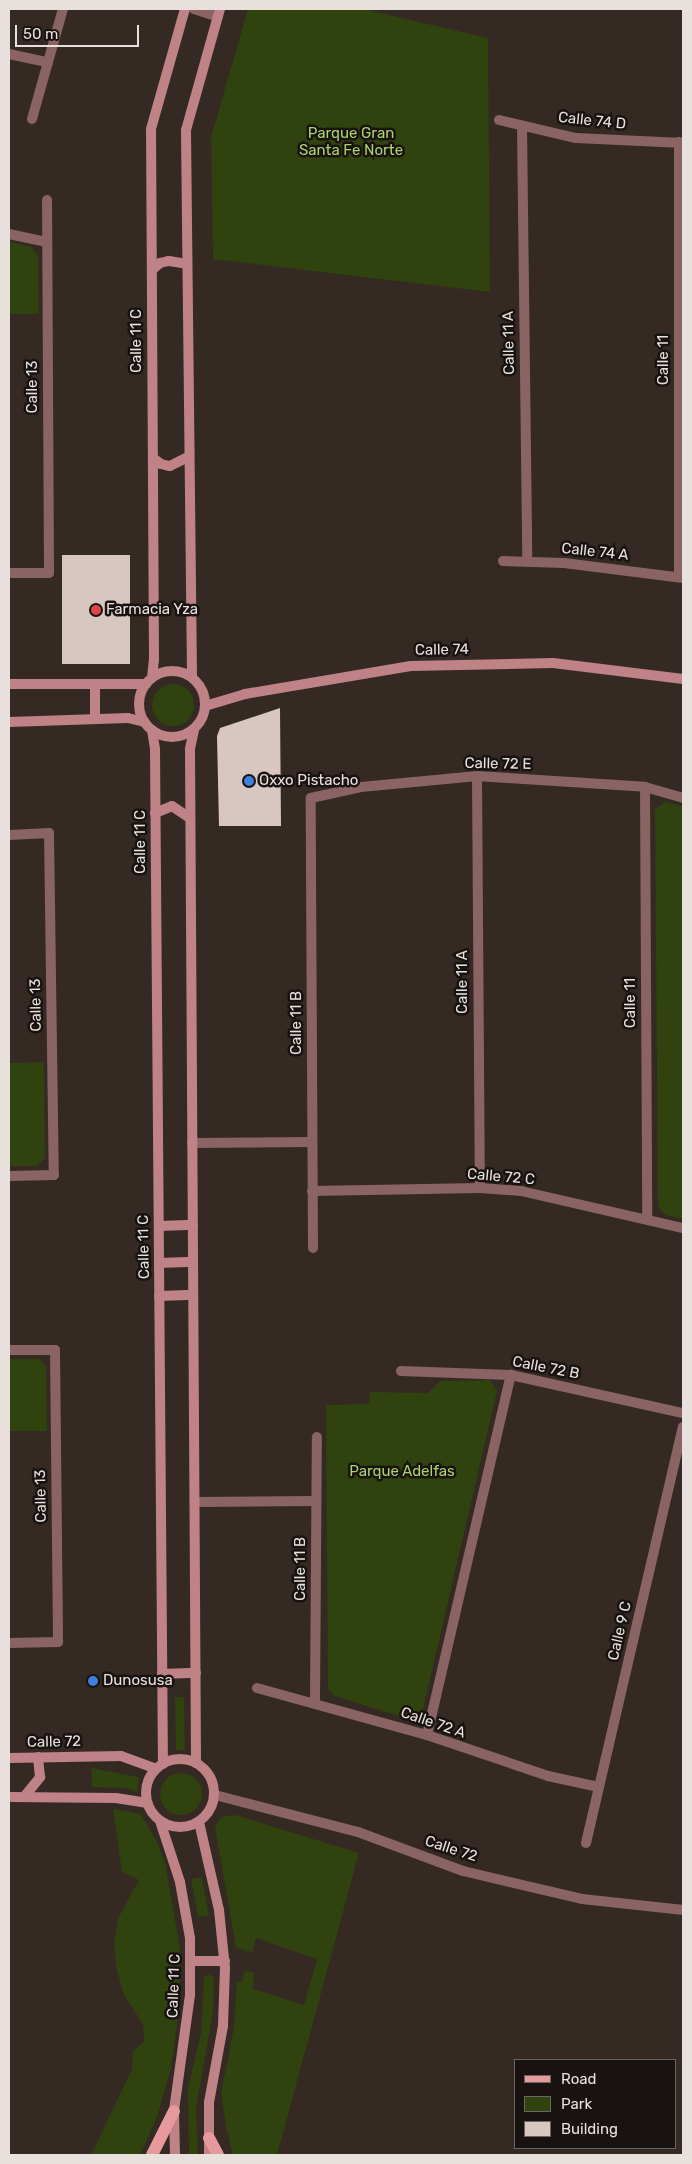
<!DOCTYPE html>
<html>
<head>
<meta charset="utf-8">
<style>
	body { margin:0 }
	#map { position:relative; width:692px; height:2164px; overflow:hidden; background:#342923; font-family:Rubik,sans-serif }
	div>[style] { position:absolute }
	.green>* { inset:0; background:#30420d; transform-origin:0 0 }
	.round { border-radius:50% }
	.building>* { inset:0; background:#d7c7c0; transform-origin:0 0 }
	.street>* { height:10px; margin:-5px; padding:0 5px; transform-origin:5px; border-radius:5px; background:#8a6465 }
	.secondary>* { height:10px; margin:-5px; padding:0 5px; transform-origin:5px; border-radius:5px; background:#bf8286 }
	.secondary>.ring { margin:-5px; padding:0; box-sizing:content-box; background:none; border:10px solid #bf8286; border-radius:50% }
	.primary>* { height:12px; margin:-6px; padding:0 6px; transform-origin:6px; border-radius:6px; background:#e79a9e }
	.dots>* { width:14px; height:14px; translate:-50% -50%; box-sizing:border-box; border:2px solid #181310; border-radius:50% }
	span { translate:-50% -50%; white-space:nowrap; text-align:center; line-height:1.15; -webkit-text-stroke:5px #181310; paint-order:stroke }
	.street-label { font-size:15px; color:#e8e0dc }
	.park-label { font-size:15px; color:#abd26a }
	.poi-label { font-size:15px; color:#e8e0dc }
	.left { translate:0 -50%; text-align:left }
	.frame { position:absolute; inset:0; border:10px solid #e8e0dc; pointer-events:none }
	.legend { position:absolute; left:514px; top:2059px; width:162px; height:90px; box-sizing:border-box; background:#181310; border:1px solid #6b6562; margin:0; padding:6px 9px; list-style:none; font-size:15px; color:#e8e0dc }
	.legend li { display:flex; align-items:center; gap:10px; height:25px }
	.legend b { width:25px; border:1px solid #6b6562 }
	.scale { position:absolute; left:15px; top:25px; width:124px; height:22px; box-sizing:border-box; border:2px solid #e8e0dc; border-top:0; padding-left:6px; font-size:15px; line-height:18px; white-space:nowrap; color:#e8e0dc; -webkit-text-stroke:4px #181310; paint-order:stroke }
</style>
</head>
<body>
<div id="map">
	<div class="green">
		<i style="clip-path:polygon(248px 9px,363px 9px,488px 38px,490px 292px,213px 259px,211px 137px)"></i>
		<i style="clip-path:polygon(9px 242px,32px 247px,38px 256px,39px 314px,9px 314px)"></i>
		<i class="round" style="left:152px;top:684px;width:42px;height:42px"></i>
		<i style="clip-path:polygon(665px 802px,683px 806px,683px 1219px,665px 1215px,658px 1206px,655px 809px)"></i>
		<i style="clip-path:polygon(44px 1062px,45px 1158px,37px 1166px,9px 1166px,9px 1063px)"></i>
		<i style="clip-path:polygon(9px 1359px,40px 1359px,46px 1366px,47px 1431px,9px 1431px)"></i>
		<i style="clip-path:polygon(490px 1380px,497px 1391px,422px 1714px,412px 1720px,334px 1696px,328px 1688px,326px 1405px,369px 1404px,370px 1392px,428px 1393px,440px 1381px)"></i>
		<i style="left:184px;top:1697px;width:53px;height:9px;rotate:89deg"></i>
		<i style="clip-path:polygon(91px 1768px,139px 1777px,137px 1792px,126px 1788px,92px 1787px)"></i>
		<i class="round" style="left:160px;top:1773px;width:42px;height:42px"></i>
		<i style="clip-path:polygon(113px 1809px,141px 1814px,157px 1842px,165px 1862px,180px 1949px,178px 2018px,171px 2068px,157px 2117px,140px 2155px,91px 2155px,132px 2069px,133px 2051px,144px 2042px,143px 2024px,124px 1995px,116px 1967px,114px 1942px,118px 1918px,139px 1880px,122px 1872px)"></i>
		<i style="clip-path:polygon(235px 1815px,359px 1853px,277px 2155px,233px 2155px,227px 2132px,221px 2093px,234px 2028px,237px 1981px,242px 1982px,244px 1971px,254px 1972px,253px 1989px,304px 2005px,317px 1959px,256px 1938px,252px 1952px,236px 1948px,215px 1827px,221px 1817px)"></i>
		<i style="left:202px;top:1877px;width:39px;height:11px;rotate:80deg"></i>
		<i style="clip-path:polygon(209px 1974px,214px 1978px,213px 2012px,196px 2109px,198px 2155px,189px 2155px,188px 2088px,201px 2033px,204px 1977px)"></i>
	</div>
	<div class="building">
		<i style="left:62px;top:555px;width:68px;height:109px"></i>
		<i style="clip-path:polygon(280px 708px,281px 826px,219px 826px,217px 736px,220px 728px)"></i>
	</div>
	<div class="street">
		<i style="left:194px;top:9px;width:25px;rotate:18deg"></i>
		<i style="left:9px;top:54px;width:40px;rotate:12deg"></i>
		<i style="left:32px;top:119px;width:114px;rotate:-74.3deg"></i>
		<i style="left:499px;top:120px;width:79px;rotate:13.2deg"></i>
		<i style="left:576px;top:138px;width:107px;rotate:2.7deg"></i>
		<i style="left:522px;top:126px;width:434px;rotate:89.3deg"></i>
		<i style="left:679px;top:142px;width:435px;rotate:90deg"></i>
		<i style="left:9px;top:234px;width:39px;rotate:12deg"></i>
		<i style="left:503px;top:561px;width:61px;rotate:1.9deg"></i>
		<i style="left:564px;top:563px;width:120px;rotate:7.2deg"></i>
		<i style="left:9px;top:573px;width:40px"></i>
		<i style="left:49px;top:573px;width:373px;rotate:-90.3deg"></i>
		<i style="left:477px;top:776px;width:412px;rotate:89.6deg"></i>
		<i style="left:645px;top:787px;width:432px;rotate:89.7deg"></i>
		<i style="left:9px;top:835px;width:40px;rotate:-2.9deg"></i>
		<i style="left:49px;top:833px;width:342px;rotate:89.2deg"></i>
		<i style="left:54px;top:1175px;width:45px;rotate:178.7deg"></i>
		<i style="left:192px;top:1143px;width:120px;rotate:-0.5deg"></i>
		<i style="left:312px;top:1191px;width:168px;rotate:-1deg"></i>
		<i style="left:480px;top:1188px;width:41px;rotate:4.2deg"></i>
		<i style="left:521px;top:1191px;width:166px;rotate:12.9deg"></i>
		<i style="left:313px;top:1248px;width:450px;rotate:-90.3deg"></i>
		<i style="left:311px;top:798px;width:51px;rotate:-12.4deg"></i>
		<i style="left:361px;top:787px;width:117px;rotate:-5.4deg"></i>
		<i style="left:477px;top:776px;width:168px;rotate:3.7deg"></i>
		<i style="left:645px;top:787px;width:40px;rotate:16deg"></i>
		<i style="left:9px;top:1350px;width:46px"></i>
		<i style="left:55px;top:1350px;width:292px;rotate:89.4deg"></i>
		<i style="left:58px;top:1642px;width:49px;rotate:178.8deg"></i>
		<i style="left:401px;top:1371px;width:110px;rotate:2.1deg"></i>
		<i style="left:511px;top:1375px;width:176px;rotate:12.5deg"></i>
		<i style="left:195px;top:1502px;width:121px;rotate:-0.5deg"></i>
		<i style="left:257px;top:1688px;width:176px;rotate:15.5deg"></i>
		<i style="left:427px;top:1735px;width:128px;rotate:18.7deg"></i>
		<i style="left:548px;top:1776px;width:52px;rotate:12.2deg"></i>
		<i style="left:315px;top:1702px;width:265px;rotate:-89.6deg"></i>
		<i style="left:427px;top:1735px;width:370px;rotate:-76.9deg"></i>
		<i style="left:215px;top:1795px;width:148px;rotate:14.5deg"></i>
		<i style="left:358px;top:1832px;width:112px;rotate:20.4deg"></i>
		<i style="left:463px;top:1871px;width:122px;rotate:13.2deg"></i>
		<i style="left:582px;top:1899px;width:102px;rotate:6.2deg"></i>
		<i style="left:586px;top:1843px;width:427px;rotate:-76.9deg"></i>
	</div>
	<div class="secondary">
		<i style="left:152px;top:270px;width:11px;rotate:-41deg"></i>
		<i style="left:160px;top:263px;width:9px;rotate:-13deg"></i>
		<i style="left:169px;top:261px;width:18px;rotate:9deg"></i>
		<i style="left:153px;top:458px;width:10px;rotate:37deg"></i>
		<i style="left:161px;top:464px;width:9px;rotate:13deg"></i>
		<i style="left:170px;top:466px;width:20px;rotate:-27deg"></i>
		<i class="ring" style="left:139px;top:671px;width:56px;height:56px"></i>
		<i style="left:192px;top:677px;width:547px;rotate:-90.63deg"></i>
		<i style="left:186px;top:130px;width:126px;rotate:-74.3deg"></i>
		<i style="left:152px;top:678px;width:18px;rotate:-84deg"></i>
		<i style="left:154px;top:660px;width:531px;rotate:-90.32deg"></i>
		<i style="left:151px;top:129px;width:125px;rotate:-74.2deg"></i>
		<i style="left:9px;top:684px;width:137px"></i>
		<i style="left:95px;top:685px;width:34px;rotate:90deg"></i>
		<i style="left:205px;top:706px;width:42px;rotate:-16.7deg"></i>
		<i style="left:245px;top:694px;width:168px;rotate:-9.6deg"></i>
		<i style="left:411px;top:666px;width:142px;rotate:-1.2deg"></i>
		<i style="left:553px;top:663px;width:131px;rotate:7deg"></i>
		<i style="left:9px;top:722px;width:119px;rotate:-1.9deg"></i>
		<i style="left:128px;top:718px;width:17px;rotate:13deg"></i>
		<i style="left:152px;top:730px;width:20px;rotate:81deg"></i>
		<i style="left:155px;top:750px;width:1014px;rotate:89.55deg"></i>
		<i style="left:194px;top:730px;width:19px;rotate:102deg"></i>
		<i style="left:190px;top:749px;width:1014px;rotate:89.66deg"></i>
		<i style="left:155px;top:813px;width:18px;rotate:-22deg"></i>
		<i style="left:172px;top:806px;width:22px;rotate:34deg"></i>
		<i style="left:159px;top:1226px;width:34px;rotate:-2deg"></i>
		<i style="left:159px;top:1263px;width:34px;rotate:-2deg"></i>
		<i style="left:159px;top:1296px;width:34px;rotate:-2deg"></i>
		<i style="left:162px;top:1674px;width:34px;rotate:-2deg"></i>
		<i style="left:9px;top:1758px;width:112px;rotate:-1deg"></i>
		<i style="left:121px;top:1756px;width:37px;rotate:20deg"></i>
		<i class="ring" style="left:146px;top:1759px;width:58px;height:58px"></i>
		<i style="left:9px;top:1797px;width:107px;rotate:0.5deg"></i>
		<i style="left:116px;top:1798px;width:32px;rotate:9deg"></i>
		<i style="left:24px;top:1797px;width:26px;rotate:-51deg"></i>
		<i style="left:40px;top:1777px;width:20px;rotate:-96deg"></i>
		<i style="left:160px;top:1821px;width:64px;rotate:71.8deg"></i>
		<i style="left:180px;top:1882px;width:57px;rotate:79.9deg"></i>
		<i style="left:190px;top:1938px;width:57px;rotate:90deg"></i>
		<i style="left:190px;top:1995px;width:117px;rotate:97.9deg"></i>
		<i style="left:174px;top:2111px;width:44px;rotate:88.7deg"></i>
		<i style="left:199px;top:1822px;width:90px;rotate:77.2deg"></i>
		<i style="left:219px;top:1910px;width:58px;rotate:84.1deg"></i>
		<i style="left:225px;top:1968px;width:58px;rotate:92deg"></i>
		<i style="left:223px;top:2026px;width:77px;rotate:100.4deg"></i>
		<i style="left:209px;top:2102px;width:53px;rotate:90deg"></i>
		<i style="left:190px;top:1961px;width:35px"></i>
	</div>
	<div class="primary">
		<i style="left:209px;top:2138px;width:19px;rotate:62deg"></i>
		<i style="left:152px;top:2155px;width:49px;rotate:-63.4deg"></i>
	</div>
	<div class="dots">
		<i style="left:96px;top:610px;background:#e0444e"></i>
		<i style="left:249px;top:781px;background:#3f7fe0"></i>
		<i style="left:93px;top:1681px;background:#3f7fe0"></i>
	</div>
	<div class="street-label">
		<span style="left:592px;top:121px;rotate:6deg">Calle 74 D</span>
		<span style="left:137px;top:341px;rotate:-90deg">Calle 11 C</span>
		<span style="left:509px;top:343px;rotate:-91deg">Calle 11 A</span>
		<span style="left:664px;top:360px;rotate:-90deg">Calle 11</span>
		<span style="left:33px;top:387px;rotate:-90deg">Calle 13</span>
		<span style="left:595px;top:552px;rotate:6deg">Calle 74 A</span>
		<span style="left:442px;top:650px;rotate:-1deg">Calle 74</span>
		<span style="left:498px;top:764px;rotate:1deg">Calle 72 E</span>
		<span style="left:141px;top:842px;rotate:-90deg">Calle 11 C</span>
		<span style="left:463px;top:982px;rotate:-90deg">Calle 11 A</span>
		<span style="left:631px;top:1003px;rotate:-90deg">Calle 11</span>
		<span style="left:36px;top:1005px;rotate:-91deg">Calle 13</span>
		<span style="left:297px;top:1023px;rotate:-90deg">Calle 11 B</span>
		<span style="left:501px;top:1177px;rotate:5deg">Calle 72 C</span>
		<span style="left:144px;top:1247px;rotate:-91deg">Calle 11 C</span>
		<span style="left:546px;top:1368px;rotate:11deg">Calle 72 B</span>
		<span style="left:41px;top:1496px;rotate:-91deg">Calle 13</span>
		<span style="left:301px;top:1569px;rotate:-90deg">Calle 11 B</span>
		<span style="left:620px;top:1631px;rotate:-77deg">Calle 9 C</span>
		<span style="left:433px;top:1723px;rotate:19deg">Calle 72 A</span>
		<span style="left:54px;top:1742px;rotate:-1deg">Calle 72</span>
		<span style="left:451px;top:1849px;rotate:18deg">Calle 72</span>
		<span style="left:174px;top:1986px;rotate:-88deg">Calle 11 C</span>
	</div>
	<div class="park-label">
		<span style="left:351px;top:142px">Parque Gran<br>Santa Fe Norte</span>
		<span style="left:402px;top:1472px">Parque Adelfas</span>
	</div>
	<div class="poi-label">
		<span class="left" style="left:106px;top:610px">Farmacia Yza</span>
		<span class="left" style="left:259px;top:781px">Oxxo Pistacho</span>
		<span class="left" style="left:103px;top:1681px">Dunosusa</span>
	</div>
	<div class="frame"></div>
	<ul class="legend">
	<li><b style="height:6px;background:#e79a9e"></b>Road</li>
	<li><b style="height:14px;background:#30420d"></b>Park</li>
	<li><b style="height:14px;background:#d7c7c0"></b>Building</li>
	</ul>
	<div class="scale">50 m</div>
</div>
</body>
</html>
